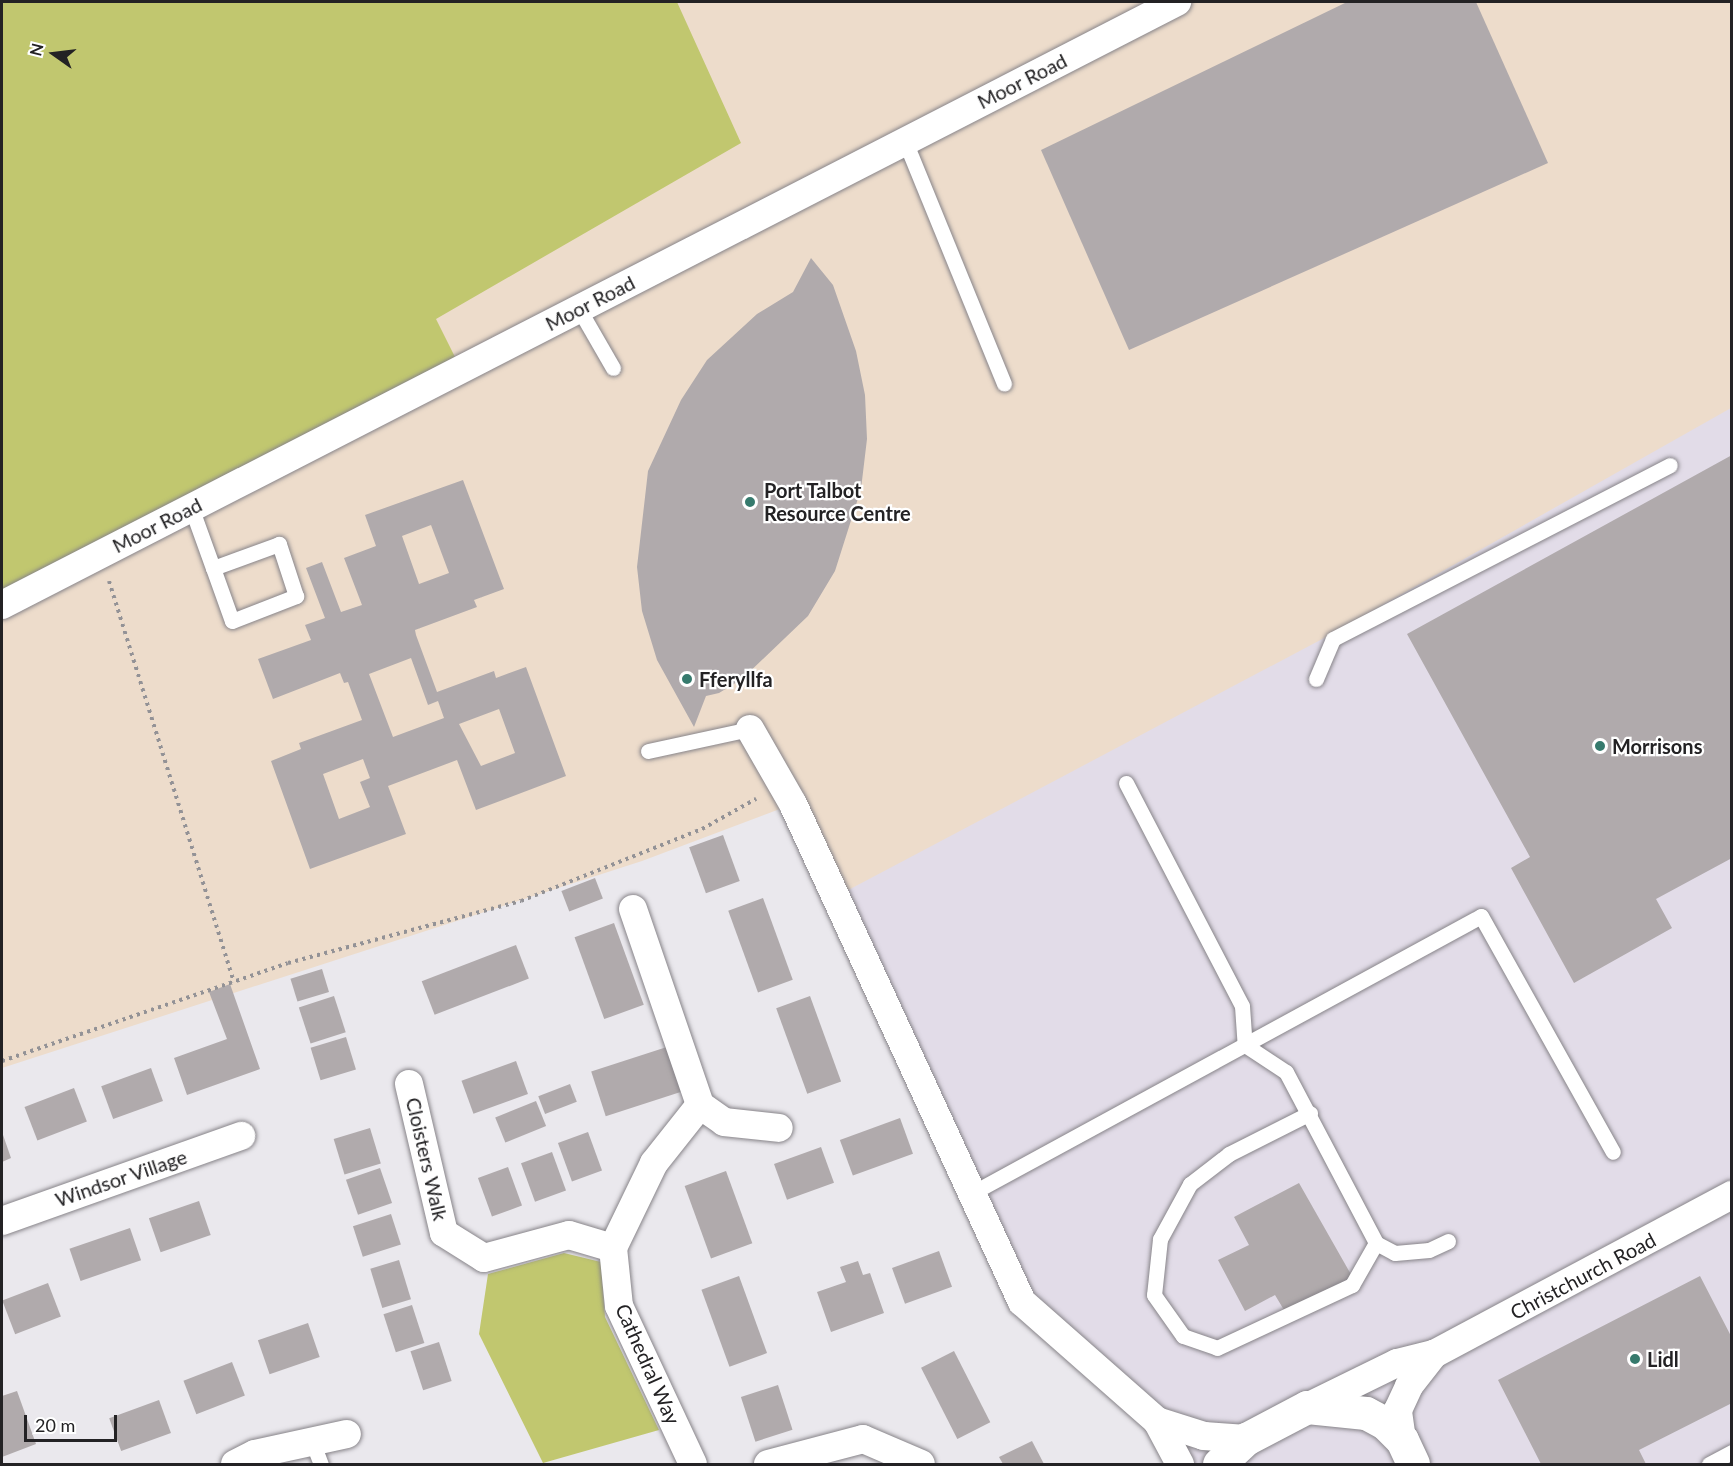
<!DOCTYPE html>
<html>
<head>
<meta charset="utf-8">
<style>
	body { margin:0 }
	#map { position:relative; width:1733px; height:1466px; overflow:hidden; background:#eae8ed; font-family:Lato,sans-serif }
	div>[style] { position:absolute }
	.built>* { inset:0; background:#e2dce8 }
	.industrial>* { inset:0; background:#eddccb }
	.green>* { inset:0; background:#c1c76f }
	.building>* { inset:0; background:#b0aaac; transform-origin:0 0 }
	.path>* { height:4px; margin-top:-2px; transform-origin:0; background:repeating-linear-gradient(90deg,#939296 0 3px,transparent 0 7.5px) }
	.roads { filter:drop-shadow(0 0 2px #878489) drop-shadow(0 0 2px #878489) }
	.lane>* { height:15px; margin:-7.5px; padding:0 7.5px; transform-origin:7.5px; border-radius:7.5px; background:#fff }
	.street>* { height:28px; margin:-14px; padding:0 14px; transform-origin:14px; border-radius:14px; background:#fff }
	.secondary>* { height:33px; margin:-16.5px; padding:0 16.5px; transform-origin:16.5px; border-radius:16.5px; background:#fff }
	.dots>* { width:16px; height:16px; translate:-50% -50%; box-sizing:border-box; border:3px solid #fff; border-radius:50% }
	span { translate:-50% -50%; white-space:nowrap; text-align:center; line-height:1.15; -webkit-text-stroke:4.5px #fff; paint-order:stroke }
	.street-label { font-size:20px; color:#232224 }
	.poi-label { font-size:20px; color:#232224; font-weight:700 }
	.left { translate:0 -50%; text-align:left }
	.frame { position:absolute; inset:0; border:3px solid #232224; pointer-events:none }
	.north { position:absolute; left:24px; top:24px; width:60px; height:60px; -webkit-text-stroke:4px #fff; paint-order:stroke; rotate:284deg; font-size:16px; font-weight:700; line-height:24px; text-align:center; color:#232224 }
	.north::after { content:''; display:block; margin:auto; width:21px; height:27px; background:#232224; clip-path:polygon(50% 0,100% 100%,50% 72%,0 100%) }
	.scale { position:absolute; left:24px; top:1415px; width:93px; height:27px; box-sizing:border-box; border:3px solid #232224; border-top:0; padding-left:8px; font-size:18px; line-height:21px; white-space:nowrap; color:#232224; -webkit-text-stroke:4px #fff; paint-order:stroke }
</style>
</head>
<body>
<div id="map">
	<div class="built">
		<i style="clip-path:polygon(1731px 406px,1731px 1464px,1175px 1464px,1157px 1421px,1022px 1302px,837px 896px)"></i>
	</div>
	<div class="industrial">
		<i style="clip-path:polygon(2px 2px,1731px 2px,1731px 408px,1326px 637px,837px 896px,793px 804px,642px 861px,2px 1068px)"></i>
	</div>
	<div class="green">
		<i style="clip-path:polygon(2px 2px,677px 2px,741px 143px,436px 319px,461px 369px,2px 605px)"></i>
		<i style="clip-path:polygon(564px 1253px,601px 1262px,605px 1317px,659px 1430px,543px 1463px,479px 1334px,488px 1274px)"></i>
	</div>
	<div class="building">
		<i style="clip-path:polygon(1347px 2px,1476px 2px,1548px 163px,1129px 350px,1041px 150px)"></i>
		<i style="clip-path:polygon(811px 258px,833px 285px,856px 351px,865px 395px,867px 439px,861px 489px,835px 571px,808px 616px,742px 679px,719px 693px,706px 696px,694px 727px,657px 660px,642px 611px,637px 567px,648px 471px,681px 400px,707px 360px,757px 314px,793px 292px)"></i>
		<i style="clip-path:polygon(1732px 455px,1732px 858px,1656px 899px,1672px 928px,1574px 983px,1511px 868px,1530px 857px,1407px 634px)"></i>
		<i style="clip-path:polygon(evenodd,463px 480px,504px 589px,474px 600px,477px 607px,415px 630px,416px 635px,437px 692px,494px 671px,496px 678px,526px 667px,566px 776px,476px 810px,457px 760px,388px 786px,406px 834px,310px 869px,271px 761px,301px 749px,299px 743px,362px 720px,348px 682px,344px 683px,340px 673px,273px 699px,258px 659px,311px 640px,305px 625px,325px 618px,306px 568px,322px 562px,341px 612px,362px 605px,344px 558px,376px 546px,365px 515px,463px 480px,431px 525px,449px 573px,419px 584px,402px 536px,431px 525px,463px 480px,411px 658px,428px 705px,438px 701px,444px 718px,393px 737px,369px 674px,411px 658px,463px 480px,499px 709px,515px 753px,481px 766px,459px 724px,499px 709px,463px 480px,363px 759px,370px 778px,360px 782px,370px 807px,339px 819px,323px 774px,363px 759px)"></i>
		<i style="left:723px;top:835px;width:49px;height:36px;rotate:70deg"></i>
		<i style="left:595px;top:878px;width:22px;height:36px;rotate:69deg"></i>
		<i style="left:763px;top:898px;width:87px;height:37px;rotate:70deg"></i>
		<i style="left:614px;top:923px;width:87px;height:42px;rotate:70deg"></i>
		<i style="left:516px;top:945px;width:36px;height:101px;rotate:69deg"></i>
		<i style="left:322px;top:969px;width:24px;height:33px;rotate:73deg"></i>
		<i style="clip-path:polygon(230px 984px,260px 1069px,187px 1095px,174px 1058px,227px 1039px,209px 992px)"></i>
		<i style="left:334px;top:996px;width:38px;height:37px;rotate:72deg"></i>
		<i style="left:810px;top:996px;width:91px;height:36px;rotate:70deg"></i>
		<i style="left:346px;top:1037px;width:34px;height:37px;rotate:73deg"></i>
		<i style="left:673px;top:1045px;width:47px;height:86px;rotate:72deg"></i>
		<i style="left:516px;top:1061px;width:35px;height:58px;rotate:70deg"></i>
		<i style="left:151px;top:1068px;width:35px;height:53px;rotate:70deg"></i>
		<i style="left:570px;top:1084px;width:19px;height:34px;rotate:69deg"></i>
		<i style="left:74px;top:1088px;width:36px;height:53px;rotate:69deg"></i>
		<i style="left:536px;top:1101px;width:27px;height:44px;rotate:68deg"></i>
		<i style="left:900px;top:1118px;width:38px;height:64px;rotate:70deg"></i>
		<i style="left:370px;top:1128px;width:37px;height:38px;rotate:73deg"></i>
		<i style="clip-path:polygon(2px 1132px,11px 1158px,2px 1162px)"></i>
		<i style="left:588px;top:1132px;width:41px;height:32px;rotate:70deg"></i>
		<i style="left:821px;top:1147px;width:38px;height:50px;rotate:70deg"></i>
		<i style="left:552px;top:1152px;width:41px;height:33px;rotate:70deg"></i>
		<i style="left:508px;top:1167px;width:41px;height:32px;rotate:70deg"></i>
		<i style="left:380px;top:1168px;width:37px;height:36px;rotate:71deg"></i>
		<i style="left:726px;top:1171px;width:77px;height:44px;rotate:70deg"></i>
		<i style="clip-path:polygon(1299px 1183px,1357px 1285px,1290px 1320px,1275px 1295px,1245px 1311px,1218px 1260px,1249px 1245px,1234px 1217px)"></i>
		<i style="left:199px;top:1201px;width:36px;height:53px;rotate:71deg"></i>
		<i style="left:391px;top:1214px;width:32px;height:40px;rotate:72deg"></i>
		<i style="left:130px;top:1228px;width:34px;height:64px;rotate:71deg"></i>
		<i style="left:939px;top:1251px;width:38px;height:50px;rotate:70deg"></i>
		<i style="left:399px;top:1260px;width:41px;height:30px;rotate:73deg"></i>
		<i style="clip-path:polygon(858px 1261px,863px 1275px,870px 1273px,884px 1313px,831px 1332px,817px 1292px,846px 1282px,840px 1267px)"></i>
		<i style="left:739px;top:1276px;width:82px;height:40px;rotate:70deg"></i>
		<i style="clip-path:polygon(1700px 1276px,1732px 1338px,1732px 1403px,1639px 1450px,1646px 1464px,1541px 1464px,1498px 1380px)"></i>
		<i style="left:48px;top:1283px;width:36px;height:49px;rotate:69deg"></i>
		<i style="left:412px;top:1305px;width:40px;height:30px;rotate:72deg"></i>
		<i style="left:308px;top:1323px;width:36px;height:53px;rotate:71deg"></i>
		<i style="left:439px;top:1342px;width:41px;height:30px;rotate:72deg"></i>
		<i style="left:954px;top:1351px;width:80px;height:37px;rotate:63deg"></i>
		<i style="left:232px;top:1362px;width:36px;height:52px;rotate:69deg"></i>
		<i style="left:778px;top:1385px;width:47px;height:39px;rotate:72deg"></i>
		<i style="clip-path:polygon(17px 1391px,36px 1444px,2px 1457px,2px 1396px)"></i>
		<i style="left:159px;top:1400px;width:35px;height:53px;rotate:70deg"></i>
		<i style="clip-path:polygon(1032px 1441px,1044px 1464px,1003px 1464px,999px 1457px)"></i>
	</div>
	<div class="path">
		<i style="left:109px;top:581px;width:420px;rotate:72.7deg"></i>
		<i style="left:2px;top:1061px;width:302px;rotate:-18.9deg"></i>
		<i style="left:288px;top:963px;width:241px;rotate:-14.9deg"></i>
		<i style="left:521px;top:901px;width:195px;rotate:-21.7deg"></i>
		<i style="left:702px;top:829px;width:62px;rotate:-29.1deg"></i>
	</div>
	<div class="roads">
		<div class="lane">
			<i style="left:905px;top:141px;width:262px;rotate:67.8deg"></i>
			<i style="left:579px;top:309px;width:68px;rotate:60deg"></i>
			<i style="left:191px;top:507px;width:65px;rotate:70.2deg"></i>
			<i style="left:213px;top:568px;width:56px;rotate:70.3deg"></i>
			<i style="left:232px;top:621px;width:69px;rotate:-21.3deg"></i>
			<i style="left:296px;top:596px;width:55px;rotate:-108.1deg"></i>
			<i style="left:279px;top:544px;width:70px;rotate:160deg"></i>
			<i style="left:1316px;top:679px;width:43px;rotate:-67deg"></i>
			<i style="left:1333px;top:639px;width:379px;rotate:-27.3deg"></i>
			<i style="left:648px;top:751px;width:104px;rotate:-12.2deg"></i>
			<i style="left:1126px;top:783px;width:251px;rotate:62.5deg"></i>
			<i style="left:1242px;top:1006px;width:39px;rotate:86deg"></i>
			<i style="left:1245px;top:1045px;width:49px;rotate:33.4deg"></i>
			<i style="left:1286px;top:1072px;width:193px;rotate:62.2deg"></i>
			<i style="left:1376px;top:1243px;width:21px;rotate:28deg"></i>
			<i style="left:1395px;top:1253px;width:34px;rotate:-5deg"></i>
			<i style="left:1429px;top:1250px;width:21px;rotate:-25deg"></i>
			<i style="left:1310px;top:1113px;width:91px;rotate:153.2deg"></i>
			<i style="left:1229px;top:1154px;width:49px;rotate:142.4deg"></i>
			<i style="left:1190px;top:1184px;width:63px;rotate:118.6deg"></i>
			<i style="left:1160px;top:1239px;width:56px;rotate:96.1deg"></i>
			<i style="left:1154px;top:1295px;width:50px;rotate:54.7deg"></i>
			<i style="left:1183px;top:1336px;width:36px;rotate:19deg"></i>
			<i style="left:1217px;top:1348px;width:149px;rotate:-25deg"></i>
			<i style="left:1352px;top:1285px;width:48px;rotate:-60.3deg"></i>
			<i style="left:974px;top:1192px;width:577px;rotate:-28.56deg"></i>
			<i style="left:1481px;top:916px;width:270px;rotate:60.8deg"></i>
			<i style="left:312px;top:1441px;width:25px;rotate:69deg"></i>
			<i style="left:1709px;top:1464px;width:26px;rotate:-28deg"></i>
		</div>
		<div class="street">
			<i style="left:2px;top:605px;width:1321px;rotate:-27.17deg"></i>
			<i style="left:750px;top:729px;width:86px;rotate:60.2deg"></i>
			<i style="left:793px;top:804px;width:548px;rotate:65.31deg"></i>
			<i style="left:1022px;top:1302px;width:180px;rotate:41.4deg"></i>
			<i style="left:1157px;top:1421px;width:49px;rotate:61.9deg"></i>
			<i style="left:633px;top:909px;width:207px;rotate:71.1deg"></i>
			<i style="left:700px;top:1105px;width:74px;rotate:128.4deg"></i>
			<i style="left:654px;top:1163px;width:94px;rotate:115.8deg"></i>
			<i style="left:613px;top:1248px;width:58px;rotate:84.1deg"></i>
			<i style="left:619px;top:1306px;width:174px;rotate:64.9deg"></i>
			<i style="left:409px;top:1084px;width:153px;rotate:76.8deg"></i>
			<i style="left:444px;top:1233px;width:47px;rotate:32deg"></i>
			<i style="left:484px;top:1258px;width:88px;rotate:-15.1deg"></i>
			<i style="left:569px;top:1235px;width:46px;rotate:16.5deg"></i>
			<i style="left:700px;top:1105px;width:29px;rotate:35deg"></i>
			<i style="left:724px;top:1122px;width:55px;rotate:6.2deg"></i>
			<i style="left:2px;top:1221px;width:254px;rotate:-19.6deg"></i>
			<i style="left:1307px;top:1407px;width:100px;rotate:-26.1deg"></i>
			<i style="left:1397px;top:1363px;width:38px;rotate:-14deg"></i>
			<i style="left:1434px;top:1354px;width:338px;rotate:-28.1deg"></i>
			<i style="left:1157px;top:1421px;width:49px;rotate:17.7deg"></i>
			<i style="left:1204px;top:1436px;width:42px;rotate:4.1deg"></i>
			<i style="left:1402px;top:1440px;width:30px;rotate:-98deg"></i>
			<i style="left:1398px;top:1410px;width:26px;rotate:-65deg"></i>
			<i style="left:1409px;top:1386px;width:41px;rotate:-52deg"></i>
			<i style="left:235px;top:1464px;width:22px;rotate:-27deg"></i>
			<i style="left:255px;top:1454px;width:94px;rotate:-12.3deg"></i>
			<i style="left:768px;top:1464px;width:98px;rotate:-14.7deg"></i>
			<i style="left:863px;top:1439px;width:63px;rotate:23.3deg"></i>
		</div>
		<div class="secondary">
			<i style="left:1219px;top:1464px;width:37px;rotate:-43deg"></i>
			<i style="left:1246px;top:1439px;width:69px;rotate:-27.7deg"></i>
			<i style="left:1307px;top:1407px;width:59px;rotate:5.8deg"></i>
			<i style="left:1366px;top:1413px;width:21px;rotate:28deg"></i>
			<i style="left:1385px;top:1423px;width:24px;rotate:45deg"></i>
			<i style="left:1402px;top:1440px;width:26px;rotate:65deg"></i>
		</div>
	</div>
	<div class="dots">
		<i style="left:750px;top:502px;background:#367a6d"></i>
		<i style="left:687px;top:679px;background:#367a6d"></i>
		<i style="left:1600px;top:746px;background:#367a6d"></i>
		<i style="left:1635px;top:1359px;background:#367a6d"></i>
	</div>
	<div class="street-label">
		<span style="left:1022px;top:81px;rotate:-27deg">Moor Road</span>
		<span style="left:590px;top:303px;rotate:-27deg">Moor Road</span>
		<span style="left:157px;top:525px;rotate:-27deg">Moor Road</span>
		<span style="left:427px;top:1159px;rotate:77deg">Cloisters Walk</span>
		<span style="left:121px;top:1178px;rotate:-19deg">Windsor Village</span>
		<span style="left:1583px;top:1276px;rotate:-28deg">Christchurch Road</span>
		<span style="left:648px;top:1364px;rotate:66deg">Cathedral Way</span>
	</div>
	<div class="poi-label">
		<span class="left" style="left:764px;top:502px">Port Talbot<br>Resource Centre</span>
		<span class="left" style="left:699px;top:679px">Fferyllfa</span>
		<span class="left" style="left:1612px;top:746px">Morrisons</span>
		<span class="left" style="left:1647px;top:1359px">Lidl</span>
	</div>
	<div class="frame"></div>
	<div class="north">N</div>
	<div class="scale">20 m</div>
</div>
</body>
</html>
